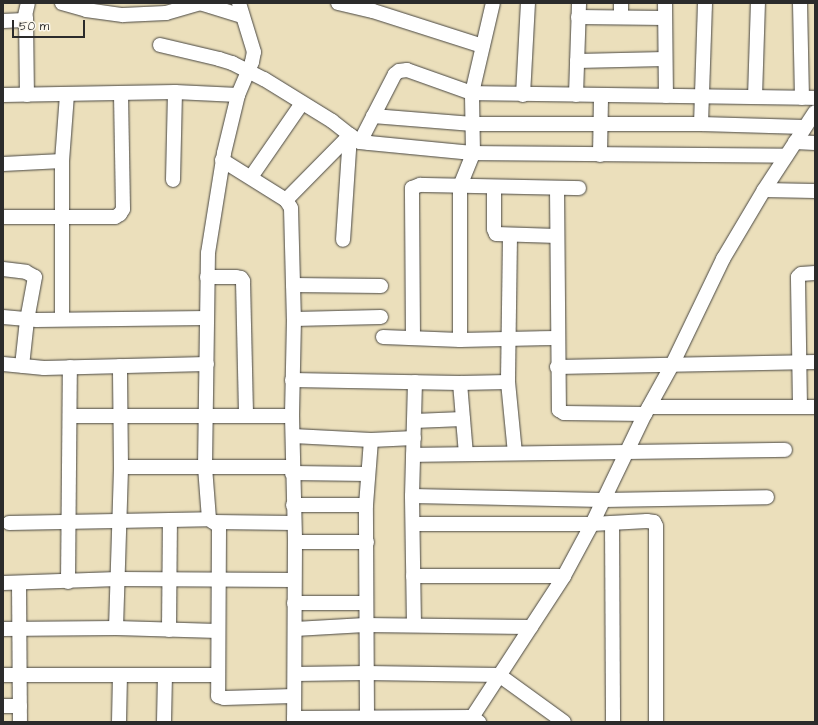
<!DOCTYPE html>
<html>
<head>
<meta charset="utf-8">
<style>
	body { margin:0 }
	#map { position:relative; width:818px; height:725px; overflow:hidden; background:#ebdfbb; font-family:"Architects Daughter",sans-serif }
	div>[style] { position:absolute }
	.roads { filter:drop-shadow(0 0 1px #484641) drop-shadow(0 0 1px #484641) }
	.minor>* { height:14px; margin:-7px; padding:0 7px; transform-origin:7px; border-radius:7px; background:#fff }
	span { translate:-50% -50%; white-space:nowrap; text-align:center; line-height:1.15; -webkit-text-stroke:3.5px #fbf7ec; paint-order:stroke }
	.frame { position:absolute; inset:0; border:4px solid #2b2b2b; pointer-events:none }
	.scale { position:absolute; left:12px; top:20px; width:73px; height:18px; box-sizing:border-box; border:2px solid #2b2b2b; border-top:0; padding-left:5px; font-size:12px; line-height:14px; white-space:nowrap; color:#2b2b2b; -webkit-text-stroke:3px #fbf7ec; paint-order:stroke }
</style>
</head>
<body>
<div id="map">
	<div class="roads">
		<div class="minor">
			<i style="left:62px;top:3px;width:25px;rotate:16deg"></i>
			<i style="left:86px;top:10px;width:37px;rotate:8deg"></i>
			<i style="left:123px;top:15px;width:43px;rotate:-2.7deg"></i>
			<i style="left:166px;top:13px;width:35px;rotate:-16deg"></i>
			<i style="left:200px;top:3px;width:44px;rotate:17.2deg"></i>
			<i style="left:338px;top:3px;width:36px;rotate:13deg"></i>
			<i style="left:373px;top:11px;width:115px;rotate:17.7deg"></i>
			<i style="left:665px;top:3px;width:93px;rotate:89.4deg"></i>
			<i style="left:800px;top:3px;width:95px;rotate:88.8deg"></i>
			<i style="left:26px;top:17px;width:78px;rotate:89.3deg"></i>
			<i style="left:578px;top:17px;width:87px;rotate:0.7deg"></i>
			<i style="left:621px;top:17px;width:14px;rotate:-90deg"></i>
			<i style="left:3px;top:21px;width:21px;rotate:-3deg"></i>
			<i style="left:24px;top:20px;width:17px;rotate:-77deg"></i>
			<i style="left:160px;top:45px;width:61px;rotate:13.3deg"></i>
			<i style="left:219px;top:59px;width:14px;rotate:17deg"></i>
			<i style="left:232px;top:63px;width:36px;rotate:27deg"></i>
			<i style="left:264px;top:79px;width:80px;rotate:31.7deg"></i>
			<i style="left:332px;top:121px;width:23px;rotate:38deg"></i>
			<i style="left:350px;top:135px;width:105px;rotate:93.8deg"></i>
			<i style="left:577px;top:61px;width:88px;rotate:-1.3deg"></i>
			<i style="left:3px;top:95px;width:172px;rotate:-1deg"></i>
			<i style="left:175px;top:92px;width:63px;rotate:2.7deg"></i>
			<i style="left:523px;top:95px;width:92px;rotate:-86.9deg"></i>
			<i style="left:576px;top:95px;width:92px;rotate:-88.1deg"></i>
			<i style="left:755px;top:97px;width:94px;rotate:-88.2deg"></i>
			<i style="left:373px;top:116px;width:100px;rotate:4.6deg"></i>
			<i style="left:473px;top:124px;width:228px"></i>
			<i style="left:701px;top:124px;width:103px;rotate:1.7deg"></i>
			<i style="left:701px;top:124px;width:121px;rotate:-88.1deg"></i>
			<i style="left:360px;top:142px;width:76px;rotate:-62.8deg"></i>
			<i style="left:395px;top:74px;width:5px;rotate:-37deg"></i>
			<i style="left:399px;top:71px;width:8px;rotate:-7deg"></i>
			<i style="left:407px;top:70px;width:69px;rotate:19.5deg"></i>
			<i style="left:472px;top:93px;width:343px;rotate:0.8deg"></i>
			<i style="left:795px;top:142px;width:20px;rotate:3deg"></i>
			<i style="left:600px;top:155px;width:60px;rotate:-89deg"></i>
			<i style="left:222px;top:160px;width:75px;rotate:32deg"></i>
			<i style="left:286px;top:200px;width:9px;rotate:58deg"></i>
			<i style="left:291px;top:208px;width:111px;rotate:88.5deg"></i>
			<i style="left:294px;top:319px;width:97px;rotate:91.2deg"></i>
			<i style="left:292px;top:416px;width:126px;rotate:88.6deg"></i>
			<i style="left:295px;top:542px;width:180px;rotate:90.3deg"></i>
			<i style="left:3px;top:164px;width:59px;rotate:-2.9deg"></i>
			<i style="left:251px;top:177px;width:90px;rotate:-55.4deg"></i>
			<i style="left:173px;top:180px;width:88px;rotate:-88.7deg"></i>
			<i style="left:494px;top:188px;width:41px;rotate:90deg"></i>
			<i style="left:494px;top:229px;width:5px;rotate:68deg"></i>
			<i style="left:496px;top:234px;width:61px;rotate:1.9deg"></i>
			<i style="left:557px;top:188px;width:222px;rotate:89.5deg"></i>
			<i style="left:559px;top:410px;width:6px;rotate:31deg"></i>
			<i style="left:564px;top:413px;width:81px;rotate:0.7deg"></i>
			<i style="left:764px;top:190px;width:51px;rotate:1.1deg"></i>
			<i style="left:286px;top:200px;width:91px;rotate:-45.4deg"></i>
			<i style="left:350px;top:135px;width:12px;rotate:35deg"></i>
			<i style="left:360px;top:142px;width:9px;rotate:6deg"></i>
			<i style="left:369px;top:143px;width:104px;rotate:5.5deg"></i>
			<i style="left:473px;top:153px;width:313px;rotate:0.5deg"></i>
			<i style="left:3px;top:217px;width:112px"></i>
			<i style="left:115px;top:217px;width:6px;rotate:-31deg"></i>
			<i style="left:120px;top:214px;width:6px;rotate:-59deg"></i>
			<i style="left:123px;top:209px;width:116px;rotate:-91deg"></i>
			<i style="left:510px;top:236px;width:146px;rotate:90.8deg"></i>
			<i style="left:508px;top:382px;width:71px;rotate:84.4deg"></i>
			<i style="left:3px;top:269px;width:23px;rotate:7deg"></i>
			<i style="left:26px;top:272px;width:10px;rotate:29deg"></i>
			<i style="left:35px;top:277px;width:44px;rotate:100.5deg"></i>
			<i style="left:27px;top:320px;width:46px;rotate:96.2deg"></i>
			<i style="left:207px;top:277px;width:29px"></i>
			<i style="left:236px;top:277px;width:5px;rotate:11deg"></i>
			<i style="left:241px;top:278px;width:4px;rotate:56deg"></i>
			<i style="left:243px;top:281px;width:135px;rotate:88.7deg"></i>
			<i style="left:293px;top:285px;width:88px;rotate:0.7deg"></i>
			<i style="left:3px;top:317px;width:33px;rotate:5deg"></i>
			<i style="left:36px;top:320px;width:171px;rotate:-0.7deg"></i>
			<i style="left:62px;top:319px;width:158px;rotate:-90deg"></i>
			<i style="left:62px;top:161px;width:67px;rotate:-85.7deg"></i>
			<i style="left:294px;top:319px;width:87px;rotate:-1.3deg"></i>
			<i style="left:383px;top:337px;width:77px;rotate:2.2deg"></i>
			<i style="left:460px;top:340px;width:97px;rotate:-1.2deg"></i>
			<i style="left:413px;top:338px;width:150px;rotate:-90.4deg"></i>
			<i style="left:412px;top:188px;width:9px;rotate:-21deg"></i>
			<i style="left:420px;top:185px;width:159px;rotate:1.1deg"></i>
			<i style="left:460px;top:340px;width:154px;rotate:-90deg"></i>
			<i style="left:460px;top:186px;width:35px;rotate:-68deg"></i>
			<i style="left:473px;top:153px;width:60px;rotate:-91deg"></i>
			<i style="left:472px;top:93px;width:92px;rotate:-76.9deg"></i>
			<i style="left:3px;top:364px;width:41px;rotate:5.6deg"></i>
			<i style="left:44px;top:368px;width:163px;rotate:-1.4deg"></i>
			<i style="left:557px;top:367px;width:258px;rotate:-1.1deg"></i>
			<i style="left:292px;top:380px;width:168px;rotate:1deg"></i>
			<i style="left:460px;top:383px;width:48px;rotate:-1.2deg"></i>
			<i style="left:460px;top:383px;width:71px;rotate:85.2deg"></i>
			<i style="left:649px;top:407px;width:166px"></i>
			<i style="left:800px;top:407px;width:130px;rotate:-90.9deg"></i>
			<i style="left:798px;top:277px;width:4px;rotate:-45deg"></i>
			<i style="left:801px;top:274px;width:14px;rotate:-4deg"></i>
			<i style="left:70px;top:416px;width:222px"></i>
			<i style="left:414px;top:421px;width:49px;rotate:-2.3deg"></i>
			<i style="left:293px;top:436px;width:78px;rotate:2.9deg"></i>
			<i style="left:371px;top:440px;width:43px;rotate:-2.7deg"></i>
			<i style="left:413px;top:455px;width:372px;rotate:-0.8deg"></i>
			<i style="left:121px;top:467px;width:171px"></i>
			<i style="left:292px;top:473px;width:76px;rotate:0.8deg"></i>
			<i style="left:412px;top:496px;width:191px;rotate:1.2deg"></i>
			<i style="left:603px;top:500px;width:164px;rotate:-1deg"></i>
			<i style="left:293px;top:505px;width:73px"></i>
			<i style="left:209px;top:519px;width:9px;rotate:32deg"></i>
			<i style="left:217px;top:524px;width:5px;rotate:68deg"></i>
			<i style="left:219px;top:529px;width:167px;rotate:90.3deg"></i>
			<i style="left:218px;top:696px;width:6px;rotate:18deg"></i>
			<i style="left:224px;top:698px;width:70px;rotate:-1.6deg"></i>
			<i style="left:213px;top:522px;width:81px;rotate:0.7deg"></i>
			<i style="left:9px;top:523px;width:200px;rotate:-1.1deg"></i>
			<i style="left:209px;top:519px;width:52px;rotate:-94.4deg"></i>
			<i style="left:205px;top:467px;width:214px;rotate:-89.2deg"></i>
			<i style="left:208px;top:253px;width:101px;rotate:-80.9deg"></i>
			<i style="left:224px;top:153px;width:60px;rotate:-76.4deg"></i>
			<i style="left:238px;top:95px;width:36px;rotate:-67deg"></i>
			<i style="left:252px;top:62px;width:10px;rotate:-79deg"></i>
			<i style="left:254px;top:52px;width:51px;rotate:-107deg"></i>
			<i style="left:612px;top:523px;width:199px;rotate:89.7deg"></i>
			<i style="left:413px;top:524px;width:179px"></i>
			<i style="left:592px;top:524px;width:55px;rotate:-3.1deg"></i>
			<i style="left:647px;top:521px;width:7px;rotate:8deg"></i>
			<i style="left:654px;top:522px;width:4px;rotate:63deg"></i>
			<i style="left:656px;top:526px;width:196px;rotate:90deg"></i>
			<i style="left:295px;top:542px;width:72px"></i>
			<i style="left:413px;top:576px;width:151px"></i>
			<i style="left:68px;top:582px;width:215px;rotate:-89.5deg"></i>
			<i style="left:3px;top:583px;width:115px;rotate:-2deg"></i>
			<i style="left:118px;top:579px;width:176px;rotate:0.3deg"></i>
			<i style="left:19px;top:583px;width:139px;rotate:89.6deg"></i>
			<i style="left:294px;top:603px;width:72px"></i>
			<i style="left:414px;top:625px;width:129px;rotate:-90.9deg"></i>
			<i style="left:412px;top:496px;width:114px;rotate:-88.5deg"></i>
			<i style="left:116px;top:628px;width:161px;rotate:-88.2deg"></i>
			<i style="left:121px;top:467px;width:101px;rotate:-90.6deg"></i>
			<i style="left:3px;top:629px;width:113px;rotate:-0.5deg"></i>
			<i style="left:116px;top:628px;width:102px;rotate:1.7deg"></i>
			<i style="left:295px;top:629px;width:70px;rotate:-3.3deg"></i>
			<i style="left:365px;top:625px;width:166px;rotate:0.7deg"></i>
			<i style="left:169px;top:630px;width:110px;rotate:-89.5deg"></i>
			<i style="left:295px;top:674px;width:71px;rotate:-0.8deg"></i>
			<i style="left:366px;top:673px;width:133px;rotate:0.9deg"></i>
			<i style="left:499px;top:675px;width:80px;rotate:35.9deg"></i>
			<i style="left:3px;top:675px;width:214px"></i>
			<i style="left:3px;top:706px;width:17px"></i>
			<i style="left:367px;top:717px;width:212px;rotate:-90.3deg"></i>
			<i style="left:366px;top:505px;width:65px;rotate:-85.6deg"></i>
			<i style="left:294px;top:718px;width:178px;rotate:-0.3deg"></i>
			<i style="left:472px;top:717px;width:9px;rotate:36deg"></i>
			<i style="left:119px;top:722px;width:46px;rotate:-88.8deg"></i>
			<i style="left:164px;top:722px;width:46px;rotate:-88.8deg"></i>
			<i style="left:469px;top:722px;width:174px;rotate:-56.9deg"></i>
			<i style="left:564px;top:576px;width:59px;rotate:-61.7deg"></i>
			<i style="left:592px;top:524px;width:122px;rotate:-64.3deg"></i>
			<i style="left:645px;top:414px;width:56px;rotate:-61.1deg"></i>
			<i style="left:672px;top:365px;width:118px;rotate:-64.3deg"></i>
			<i style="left:723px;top:259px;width:80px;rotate:-59.3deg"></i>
			<i style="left:764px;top:190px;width:93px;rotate:-56.8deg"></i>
		</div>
	</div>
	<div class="frame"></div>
	<div class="scale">50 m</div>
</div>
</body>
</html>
